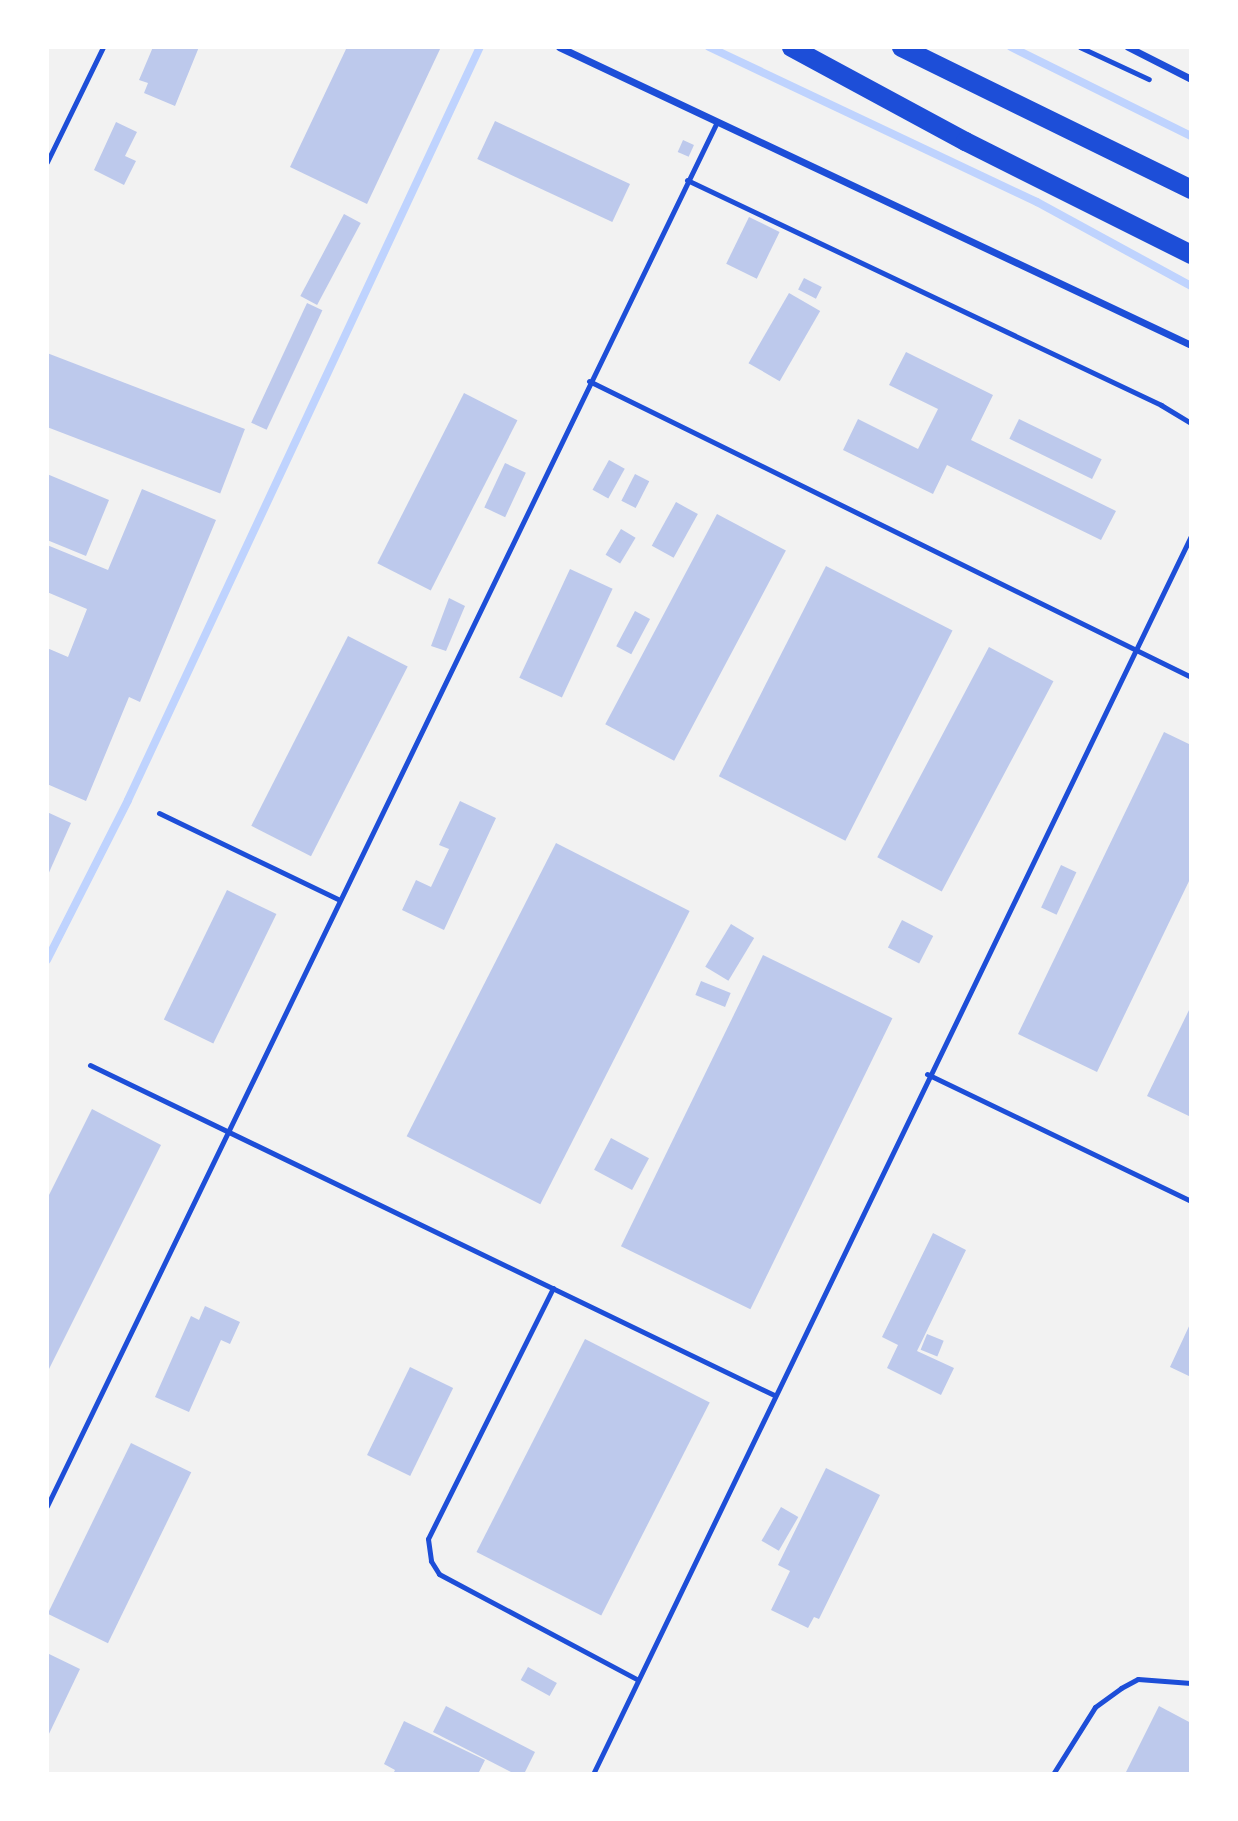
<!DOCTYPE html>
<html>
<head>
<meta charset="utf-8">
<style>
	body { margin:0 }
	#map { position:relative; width:1238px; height:1821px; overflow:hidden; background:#f2f2f2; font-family:Manrope,sans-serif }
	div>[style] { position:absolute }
	.stream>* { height:8px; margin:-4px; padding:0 4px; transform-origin:4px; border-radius:4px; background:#bfd3fe }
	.building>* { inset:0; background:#bdc9ec; transform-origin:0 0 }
	.path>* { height:4.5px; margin:-2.25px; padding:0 2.25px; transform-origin:2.25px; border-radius:2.25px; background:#1d4ed8 }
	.service>* { height:5px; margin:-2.5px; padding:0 2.5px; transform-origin:2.5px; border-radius:2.5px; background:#1d4ed8 }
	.minor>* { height:7px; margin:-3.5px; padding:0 3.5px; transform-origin:3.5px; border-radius:3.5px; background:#1d4ed8 }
	.trunk>* { height:19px; margin:-9.5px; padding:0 9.5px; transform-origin:9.5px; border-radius:9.5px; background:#1d4ed8 }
	span { translate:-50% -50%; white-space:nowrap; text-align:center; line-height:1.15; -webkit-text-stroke:6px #fff; paint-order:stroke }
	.frame { position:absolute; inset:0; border:49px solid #fff; pointer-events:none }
</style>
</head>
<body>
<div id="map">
	<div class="stream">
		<i style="left:709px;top:47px;width:363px;rotate:25.3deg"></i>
		<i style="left:1037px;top:202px;width:175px;rotate:28.6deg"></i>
		<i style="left:1011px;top:47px;width:201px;rotate:26.3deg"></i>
		<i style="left:47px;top:960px;width:179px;rotate:-63.1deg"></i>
		<i style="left:128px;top:800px;width:831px;rotate:-64.95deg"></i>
	</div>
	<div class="building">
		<i style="clip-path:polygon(153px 47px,199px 47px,175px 106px,144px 93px,148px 83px,139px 80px)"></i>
		<i style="clip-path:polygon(347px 47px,441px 47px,367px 204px,290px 167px)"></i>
		<i style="left:495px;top:121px;width:149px;height:42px;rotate:25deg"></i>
		<i style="clip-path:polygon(116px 122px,137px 132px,125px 156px,136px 161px,124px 185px,94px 170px)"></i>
		<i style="left:683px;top:140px;width:12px;height:13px;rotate:24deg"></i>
		<i style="left:344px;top:214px;width:19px;height:93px;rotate:28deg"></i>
		<i style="left:749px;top:217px;width:34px;height:52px;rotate:26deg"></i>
		<i style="left:804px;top:278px;width:20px;height:13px;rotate:27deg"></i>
		<i style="left:789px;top:293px;width:36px;height:81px;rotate:30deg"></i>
		<i style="left:307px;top:303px;width:17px;height:132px;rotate:25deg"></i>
		<i style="clip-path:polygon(906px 352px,993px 395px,971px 440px,1116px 511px,1101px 540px,947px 465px,933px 494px,843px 450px,858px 419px,918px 449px,938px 409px,889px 385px)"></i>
		<i style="left:47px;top:353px;width:212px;height:69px;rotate:21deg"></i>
		<i style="left:464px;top:393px;width:60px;height:191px;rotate:27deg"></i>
		<i style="left:1019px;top:419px;width:92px;height:22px;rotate:26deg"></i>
		<i style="left:609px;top:460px;width:18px;height:34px;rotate:29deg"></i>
		<i style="left:505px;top:463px;width:23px;height:49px;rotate:25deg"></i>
		<i style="clip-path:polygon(47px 474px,109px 500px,86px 556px,47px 540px)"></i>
		<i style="left:635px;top:474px;width:16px;height:30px;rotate:27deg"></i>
		<i style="clip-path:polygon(142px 489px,216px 520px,140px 702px,129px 697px,86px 801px,47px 784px,47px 648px,68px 657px,87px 609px,47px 592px,47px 545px,108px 570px)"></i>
		<i style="left:676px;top:502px;width:25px;height:50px;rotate:29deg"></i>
		<i style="left:717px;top:514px;width:78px;height:238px;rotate:28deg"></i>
		<i style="left:621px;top:529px;width:17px;height:30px;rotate:31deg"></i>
		<i style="left:826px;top:566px;width:142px;height:236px;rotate:27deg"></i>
		<i style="left:570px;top:569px;width:47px;height:120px;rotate:25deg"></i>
		<i style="clip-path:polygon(449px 598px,465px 606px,446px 651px,431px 646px)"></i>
		<i style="left:635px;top:611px;width:17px;height:40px;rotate:28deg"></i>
		<i style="left:348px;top:636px;width:67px;height:213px;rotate:27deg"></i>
		<i style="left:989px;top:647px;width:73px;height:238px;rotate:28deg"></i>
		<i style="clip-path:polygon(1164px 732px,1191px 745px,1191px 877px,1097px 1072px,1018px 1034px)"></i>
		<i style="clip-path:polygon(460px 801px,496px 818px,444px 930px,402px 910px,416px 880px,431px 887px,449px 849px,439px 845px)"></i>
		<i style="clip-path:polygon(47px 812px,71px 823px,47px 877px)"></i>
		<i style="left:556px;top:843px;width:150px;height:329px;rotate:27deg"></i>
		<i style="left:1061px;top:865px;width:17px;height:47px;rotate:25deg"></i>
		<i style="left:227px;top:890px;width:55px;height:144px;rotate:26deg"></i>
		<i style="left:902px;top:920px;width:35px;height:31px;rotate:27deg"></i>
		<i style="left:731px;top:924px;width:27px;height:50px;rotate:31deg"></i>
		<i style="left:763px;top:955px;width:144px;height:324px;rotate:26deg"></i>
		<i style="left:701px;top:981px;width:32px;height:15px;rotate:22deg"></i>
		<i style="clip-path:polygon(1191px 1006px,1191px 1117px,1147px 1096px)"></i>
		<i style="clip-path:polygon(92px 1109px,161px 1145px,47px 1373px,47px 1199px)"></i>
		<i style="left:611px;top:1138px;width:43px;height:36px;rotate:28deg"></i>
		<i style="clip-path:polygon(933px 1233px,966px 1250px,917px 1351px,954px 1368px,941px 1395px,887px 1368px,898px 1345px,882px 1337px)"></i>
		<i style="clip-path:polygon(205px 1306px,240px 1322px,230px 1344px,221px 1340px,189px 1412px,155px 1397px,191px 1316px,199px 1320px)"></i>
		<i style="clip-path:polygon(1191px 1322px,1191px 1377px,1170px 1367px)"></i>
		<i style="left:927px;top:1334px;width:18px;height:17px;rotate:22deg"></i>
		<i style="left:585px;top:1339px;width:140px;height:239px;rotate:27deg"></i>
		<i style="left:410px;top:1367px;width:48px;height:98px;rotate:26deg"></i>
		<i style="left:131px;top:1443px;width:67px;height:190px;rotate:26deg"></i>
		<i style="clip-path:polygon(826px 1468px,880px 1495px,819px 1619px,814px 1617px,808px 1628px,771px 1610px,790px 1571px,778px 1565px)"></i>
		<i style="left:781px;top:1507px;width:20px;height:39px;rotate:30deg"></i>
		<i style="clip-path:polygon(47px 1653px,80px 1669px,47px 1738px)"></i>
		<i style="left:528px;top:1667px;width:33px;height:15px;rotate:29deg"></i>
		<i style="clip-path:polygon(446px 1706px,535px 1752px,524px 1774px,515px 1774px,433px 1732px)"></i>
		<i style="clip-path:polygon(1159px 1706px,1191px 1723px,1191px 1774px,1125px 1774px)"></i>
		<i style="clip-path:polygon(404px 1721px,485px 1760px,478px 1774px,393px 1774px,395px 1770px,384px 1764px)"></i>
	</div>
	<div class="path">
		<i style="left:1080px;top:47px;width:76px;rotate:24.9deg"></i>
	</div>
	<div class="service">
		<i style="left:47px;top:162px;width:128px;rotate:-64deg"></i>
		<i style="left:687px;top:180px;width:525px;rotate:25.39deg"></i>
		<i style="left:1161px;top:405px;width:35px;rotate:31deg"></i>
		<i style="left:589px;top:381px;width:671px;rotate:26.18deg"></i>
		<i style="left:159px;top:813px;width:199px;rotate:25.7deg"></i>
		<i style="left:90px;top:1065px;width:759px;rotate:25.76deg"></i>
		<i style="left:927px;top:1074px;width:293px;rotate:25.7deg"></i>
		<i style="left:553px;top:1288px;width:280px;rotate:116.5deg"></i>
		<i style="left:428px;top:1539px;width:22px;rotate:82deg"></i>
		<i style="left:431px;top:1561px;width:15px;rotate:58deg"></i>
		<i style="left:439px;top:1574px;width:225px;rotate:28deg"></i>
		<i style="left:47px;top:1506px;width:1535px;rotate:-64.17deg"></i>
		<i style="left:593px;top:1774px;width:1375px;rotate:-64.22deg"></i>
		<i style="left:1053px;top:1774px;width:79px;rotate:-57.9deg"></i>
		<i style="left:1095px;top:1707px;width:32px;rotate:-36deg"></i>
		<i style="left:1121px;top:1688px;width:19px;rotate:-28deg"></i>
		<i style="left:1138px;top:1679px;width:53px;rotate:4.3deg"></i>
	</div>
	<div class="minor">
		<i style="left:559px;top:47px;width:699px;rotate:25.24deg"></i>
		<i style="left:1128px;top:47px;width:71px;rotate:26.9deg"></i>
	</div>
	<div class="trunk">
		<i style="left:791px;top:47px;width:198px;rotate:28.4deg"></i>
		<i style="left:965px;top:141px;width:253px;rotate:26.6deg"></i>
		<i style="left:901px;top:47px;width:323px;rotate:26.1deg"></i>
	</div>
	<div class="frame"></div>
</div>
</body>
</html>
